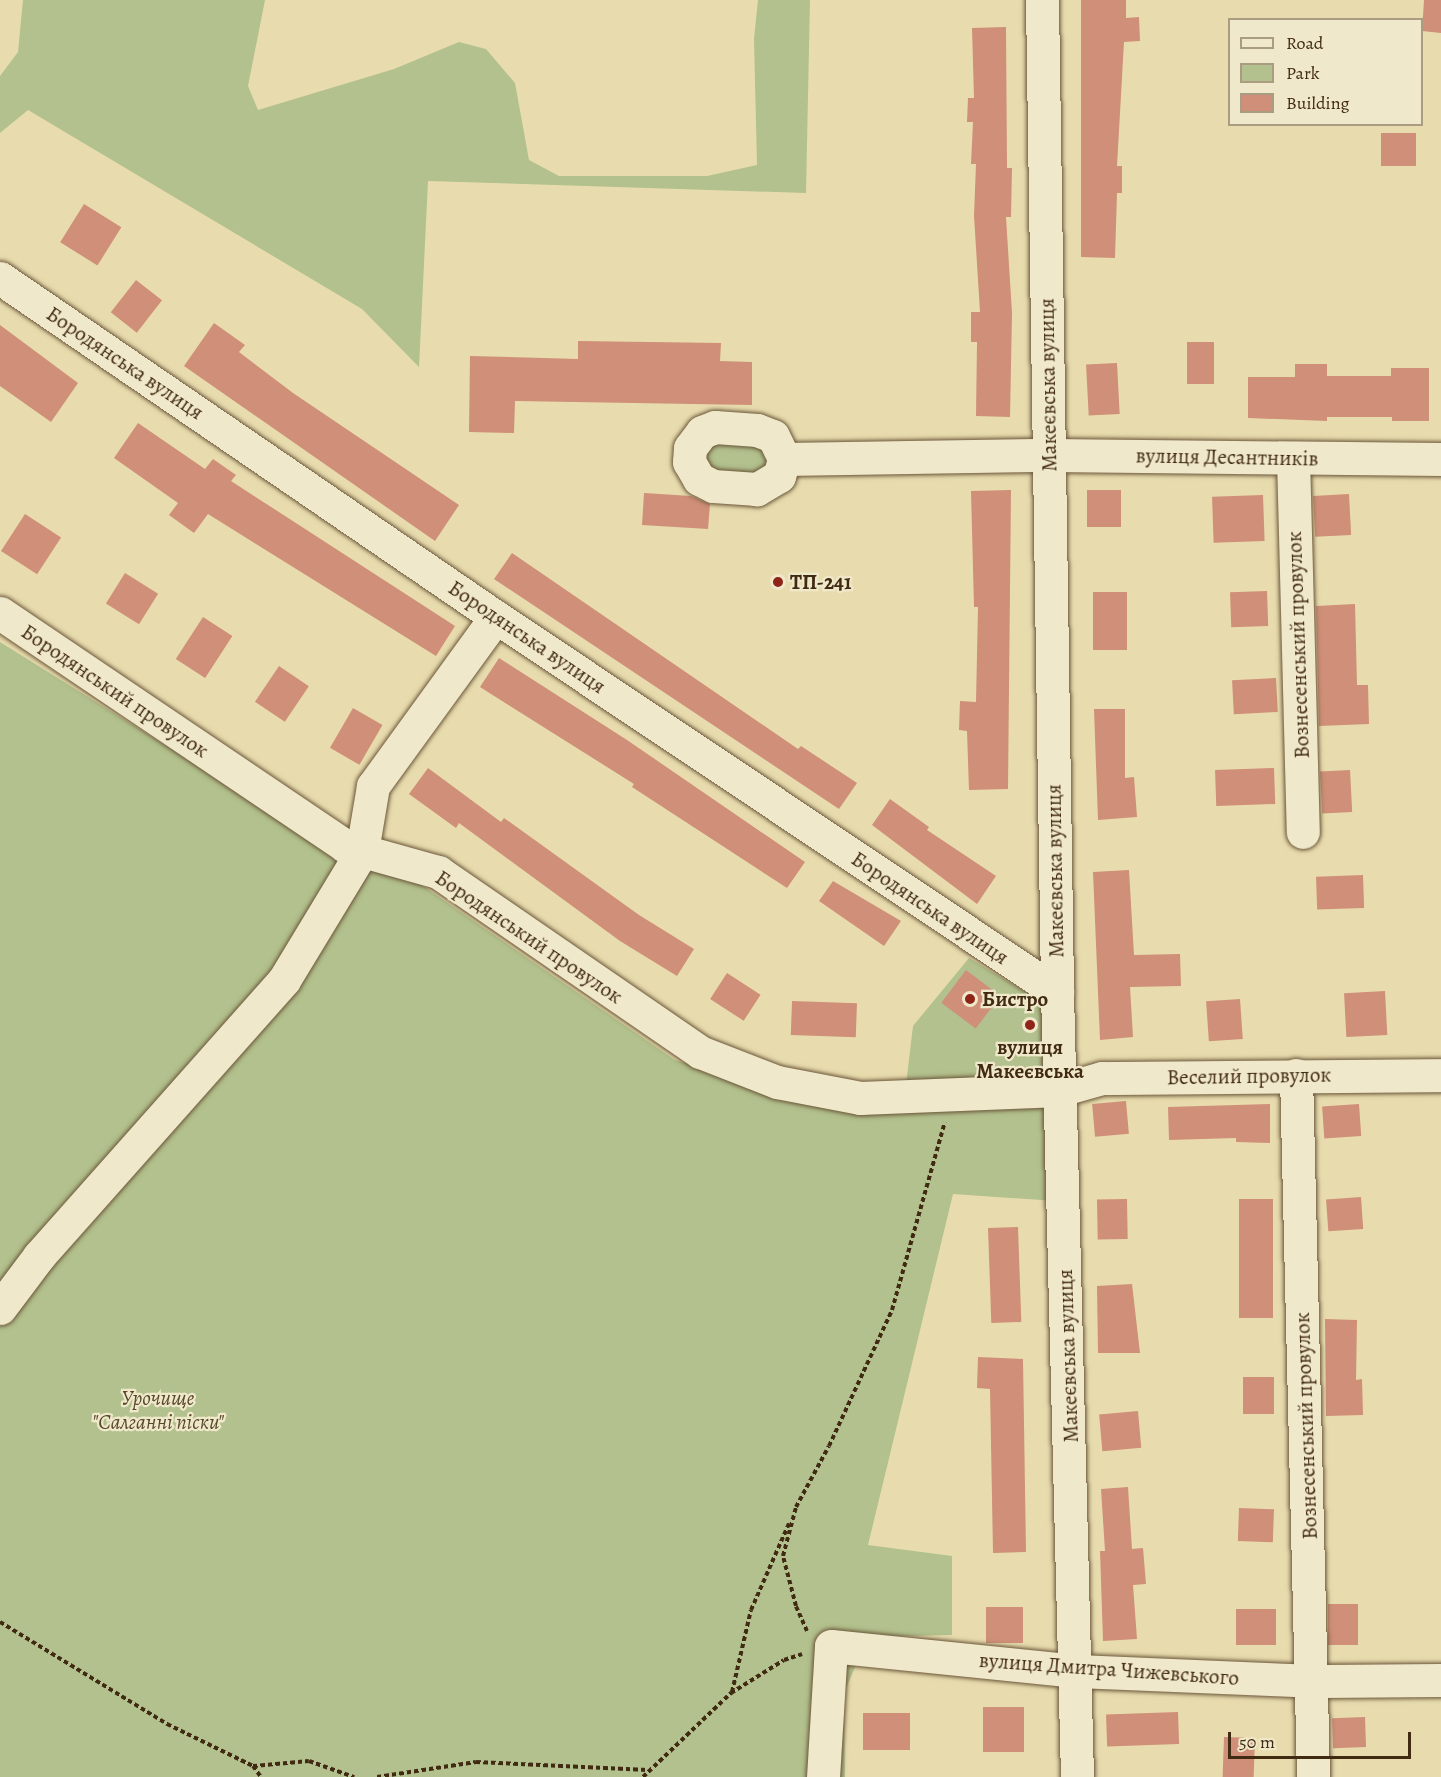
<!DOCTYPE html>
<html>
<head>
<meta charset="utf-8">
<style>
	body { margin:0 }
	#map { position:relative; width:1441px; height:1777px; overflow:hidden; background:#e8dcae; font-family:Alegreya,serif }
	div>[style] { position:absolute }
	.green>* { inset:0; background:#b2c18d }
	.building>* { inset:0; background:#cf8f78; transform-origin:0 0 }
	.path>* { height:4px; margin-top:-2px; transform-origin:0; background:repeating-linear-gradient(90deg,#412a12 0 4.5px,transparent 0 7.5px) }
	.roads { filter:drop-shadow(0 0 2px #6b5639) drop-shadow(0 0 2px #6b5639) }
	.minor>* { height:33px; margin:-16.5px; padding:0 16.5px; transform-origin:16.5px; border-radius:16.5px; background:#f0e8ca }
	.dots>* { width:16px; height:16px; translate:-50% -50%; box-sizing:border-box; border:3px solid #f0e8ca; border-radius:50% }
	span { translate:-50% -50%; white-space:nowrap; text-align:center; line-height:1.15; -webkit-text-stroke:4.5px #f0e8ca; paint-order:stroke }
	.street-label { font-size:21px; color:#412a12 }
	.poi-label { font-size:21px; color:#412a12; font-weight:700 }
	.left { translate:0 -50%; text-align:left }
	.park-label { font-size:21px; color:#58482b; font-style:italic }
	.legend { position:absolute; left:1228px; top:18px; width:195px; height:108px; box-sizing:border-box; background:#f0e8ca; border:2px solid #aa9c80; margin:0; padding:8px 10px; list-style:none; font-size:18px; color:#412a12 }
	.legend li { display:flex; align-items:center; gap:12px; height:30px }
	.legend b { width:30px; border:2px solid #aa9c80 }
	.scale { position:absolute; left:1228px; top:1732px; width:183px; height:27px; box-sizing:border-box; border:3px solid #412a12; border-top:0; padding-left:8px; font-size:18px; line-height:21px; white-space:nowrap; color:#412a12; -webkit-text-stroke:4px #f0e8ca; paint-order:stroke }
</style>
</head>
<body>
<div id="map">
	<div class="green">
		<i style="clip-path:polygon(23px 0,265px 0,248px 86px,258px 110px,394px 69px,459px 42px,486px 49px,515px 83px,529px 160px,559px 176px,707px 176px,757px 165px,754px 39px,758px 0,810px 0,806px 193px,428px 181px,419px 367px,362px 309px,28px 110px,0 133px,0 76px,18px 52px)"></i>
		<i style="clip-path:polygon(709px 440px,768px 446px,766px 475px,712px 475px,701px 449px)"></i>
		<i style="clip-path:polygon(0 642px,341px 855px,410px 877px,675px 1060px,850px 1112px,903px 1110px,913px 1026px,969px 958px,1054px 1009px,1057px 1201px,953px 1194px,868px 1545px,952px 1556px,952px 1635px,868px 1637px,844px 1693px,845px 1777px,0 1777px)"></i>
	</div>
	<div class="building">
		<i style="clip-path:polygon(1081px 0,1126px 0,1126px 18px,1139px 17px,1140px 41px,1124px 42px,1117px 166px,1122px 166px,1122px 193px,1117px 193px,1115px 258px,1081px 257px)"></i>
		<i style="clip-path:polygon(1424px 0,1441px 0,1441px 33px,1422px 31px)"></i>
		<i style="clip-path:polygon(1006px 27px,1007px 168px,1012px 168px,1011px 217px,1006px 217px,1012px 313px,1010px 417px,976px 416px,977px 342px,971px 342px,971px 312px,980px 312px,974px 216px,976px 164px,971px 164px,973px 122px,967px 122px,968px 98px,974px 98px,972px 28px)"></i>
		<i style="left:1381px;top:133px;width:35px;height:33px"></i>
		<i style="left:84px;top:204px;width:44px;height:45px;rotate:32deg"></i>
		<i style="left:136px;top:280px;width:33px;height:41px;rotate:38deg"></i>
		<i style="clip-path:polygon(214px 323px,245px 345px,239px 352px,293px 393px,459px 505px,435px 541px,184px 366px)"></i>
		<i style="clip-path:polygon(0 325px,78px 383px,51px 422px,0 386px)"></i>
		<i style="clip-path:polygon(578px 341px,721px 343px,720px 361px,752px 362px,752px 405px,515px 401px,514px 433px,469px 432px,470px 356px,578px 359px)"></i>
		<i style="left:1187px;top:342px;width:27px;height:42px"></i>
		<i style="left:1117px;top:363px;width:51px;height:31px;rotate:87deg"></i>
		<i style="clip-path:polygon(1295px 364px,1327px 364px,1327px 376px,1391px 376px,1391px 368px,1429px 368px,1429px 421px,1392px 421px,1392px 417px,1327px 417px,1327px 421px,1248px 418px,1248px 377px,1295px 377px)"></i>
		<i style="clip-path:polygon(138px 423px,205px 469px,213px 459px,236px 475px,231px 481px,455px 626px,436px 656px,208px 514px,194px 533px,169px 515px,178px 503px,114px 458px)"></i>
		<i style="clip-path:polygon(1011px 490px,1008px 789px,969px 790px,967px 731px,959px 730px,960px 701px,976px 702px,978px 607px,974px 607px,971px 491px)"></i>
		<i style="left:1087px;top:490px;width:34px;height:37px"></i>
		<i style="clip-path:polygon(644px 493px,691px 496px,710px 504px,708px 529px,642px 525px)"></i>
		<i style="left:1349px;top:494px;width:41px;height:36px;rotate:87deg"></i>
		<i style="left:1263px;top:495px;width:46px;height:51px;rotate:88deg"></i>
		<i style="left:25px;top:514px;width:43px;height:44px;rotate:33deg"></i>
		<i style="clip-path:polygon(512px 553px,798px 749px,801px 746px,857px 783px,839px 809px,494px 579px)"></i>
		<i style="left:125px;top:573px;width:39px;height:36px;rotate:32deg"></i>
		<i style="left:1267px;top:591px;width:35px;height:37px;rotate:88deg"></i>
		<i style="left:1093px;top:592px;width:34px;height:58px"></i>
		<i style="clip-path:polygon(1355px 604px,1357px 685px,1368px 685px,1369px 724px,1319px 726px,1316px 606px)"></i>
		<i style="left:203px;top:617px;width:35px;height:50px;rotate:33deg"></i>
		<i style="clip-path:polygon(499px 658px,627px 740px,805px 862px,787px 888px,632px 787px,634px 784px,480px 687px)"></i>
		<i style="left:279px;top:666px;width:36px;height:43px;rotate:34deg"></i>
		<i style="left:1276px;top:678px;width:34px;height:44px;rotate:87deg"></i>
		<i style="left:353px;top:708px;width:34px;height:46px;rotate:30deg"></i>
		<i style="clip-path:polygon(1094px 709px,1125px 709px,1125px 778px,1134px 777px,1137px 817px,1098px 820px)"></i>
		<i style="clip-path:polygon(428px 768px,501px 822px,504px 818px,639px 915px,694px 949px,677px 976px,620px 941px,459px 823px,456px 828px,409px 794px)"></i>
		<i style="left:1274px;top:768px;width:36px;height:59px;rotate:88deg"></i>
		<i style="left:1350px;top:770px;width:42px;height:30px;rotate:87deg"></i>
		<i style="clip-path:polygon(890px 799px,929px 827px,927px 830px,996px 876px,977px 904px,872px 825px)"></i>
		<i style="clip-path:polygon(1129px 870px,1134px 955px,1180px 954px,1181px 986px,1130px 987px,1133px 1037px,1100px 1040px,1093px 872px)"></i>
		<i style="left:1363px;top:875px;width:33px;height:47px;rotate:88deg"></i>
		<i style="clip-path:polygon(833px 881px,901px 921px,884px 946px,819px 901px)"></i>
		<i style="left:966px;top:970px;width:43px;height:41px;rotate:37deg"></i>
		<i style="left:727px;top:973px;width:40px;height:31px;rotate:33deg"></i>
		<i style="left:1385px;top:991px;width:44px;height:41px;rotate:87deg"></i>
		<i style="left:1240px;top:999px;width:40px;height:34px;rotate:86deg"></i>
		<i style="left:792px;top:1001px;width:65px;height:34px;rotate:2deg"></i>
		<i style="left:1126px;top:1101px;width:33px;height:34px;rotate:85deg"></i>
		<i style="clip-path:polygon(1270px 1104px,1270px 1143px,1236px 1142px,1236px 1138px,1169px 1140px,1168px 1107px)"></i>
		<i style="left:1359px;top:1104px;width:32px;height:37px;rotate:86deg"></i>
		<i style="left:1361px;top:1197px;width:32px;height:35px;rotate:86deg"></i>
		<i style="left:1127px;top:1199px;width:40px;height:30px;rotate:89deg"></i>
		<i style="left:1239px;top:1199px;width:34px;height:119px"></i>
		<i style="left:1018px;top:1227px;width:95px;height:30px;rotate:88deg"></i>
		<i style="clip-path:polygon(1132px 1284px,1140px 1353px,1098px 1353px,1097px 1286px)"></i>
		<i style="clip-path:polygon(1325px 1319px,1357px 1320px,1356px 1380px,1362px 1379px,1363px 1415px,1326px 1416px)"></i>
		<i style="clip-path:polygon(978px 1357px,1023px 1359px,1026px 1552px,993px 1553px,990px 1389px,977px 1388px)"></i>
		<i style="left:1243px;top:1377px;width:31px;height:37px"></i>
		<i style="left:1138px;top:1411px;width:37px;height:39px;rotate:85deg"></i>
		<i style="clip-path:polygon(1128px 1487px,1132px 1549px,1143px 1548px,1146px 1584px,1133px 1585px,1137px 1639px,1103px 1641px,1100px 1551px,1105px 1551px,1101px 1489px)"></i>
		<i style="left:1239px;top:1508px;width:35px;height:33px;rotate:2deg"></i>
		<i style="left:1328px;top:1604px;width:30px;height:41px"></i>
		<i style="left:986px;top:1607px;width:37px;height:36px"></i>
		<i style="left:1236px;top:1609px;width:40px;height:36px"></i>
		<i style="left:983px;top:1707px;width:41px;height:45px"></i>
		<i style="left:1178px;top:1712px;width:32px;height:72px;rotate:88deg"></i>
		<i style="left:910px;top:1713px;width:37px;height:47px;rotate:90deg"></i>
		<i style="left:1365px;top:1717px;width:30px;height:33px;rotate:88deg"></i>
		<i style="left:1224px;top:1737px;width:31px;height:40px;rotate:2deg"></i>
	</div>
	<div class="path">
		<i style="left:0;top:1622px;width:196px;rotate:31.4deg"></i>
		<i style="left:167px;top:1724px;width:96px;rotate:26deg"></i>
		<i style="left:253px;top:1766px;width:14px;rotate:54deg"></i>
		<i style="left:807px;top:1631px;width:27px;rotate:-114deg"></i>
		<i style="left:796px;top:1606px;width:52px;rotate:-104.6deg"></i>
		<i style="left:783px;top:1556px;width:51px;rotate:-75.1deg"></i>
		<i style="left:796px;top:1507px;width:69px;rotate:-61.6deg"></i>
		<i style="left:829px;top:1446px;width:150px;rotate:-65.1deg"></i>
		<i style="left:892px;top:1310px;width:195px;rotate:-74.3deg"></i>
		<i style="left:732px;top:1692px;width:84px;rotate:-77deg"></i>
		<i style="left:751px;top:1610px;width:97px;rotate:-66.3deg"></i>
		<i style="left:253px;top:1766px;width:56px;rotate:-5.1deg"></i>
		<i style="left:309px;top:1761px;width:48px;rotate:19.6deg"></i>
		<i style="left:377px;top:1777px;width:100px;rotate:-8.6deg"></i>
		<i style="left:476px;top:1762px;width:172px;rotate:2.7deg"></i>
		<i style="left:643px;top:1777px;width:122px;rotate:-43.7deg"></i>
		<i style="left:731px;top:1693px;width:62px;rotate:-31.9deg"></i>
		<i style="left:784px;top:1660px;width:19px;rotate:-18deg"></i>
	</div>
	<div class="roads">
		<div class="minor">
			<i style="left:1042px;top:0;width:992px;rotate:89.13deg"></i>
			<i style="left:1057px;top:992px;width:785px;rotate:88.54deg"></i>
			<i style="left:0;top:278px;width:601px;rotate:34.35deg"></i>
			<i style="left:496px;top:617px;width:675px;rotate:33.76deg"></i>
			<i style="left:715px;top:427px;width:42px;rotate:4.1deg"></i>
			<i style="left:757px;top:430px;width:17px;rotate:21deg"></i>
			<i style="left:773px;top:436px;width:25px;rotate:64deg"></i>
			<i style="left:784px;top:459px;width:18px;rotate:106deg"></i>
			<i style="left:779px;top:476px;width:26px;rotate:149deg"></i>
			<i style="left:757px;top:489px;width:44px;rotate:-176.1deg"></i>
			<i style="left:713px;top:486px;width:16px;rotate:-153deg"></i>
			<i style="left:699px;top:479px;width:20px;rotate:-120deg"></i>
			<i style="left:689px;top:462px;width:14px;rotate:-86deg"></i>
			<i style="left:690px;top:448px;width:20px;rotate:-53deg"></i>
			<i style="left:702px;top:432px;width:14px;rotate:-21deg"></i>
			<i style="left:1293px;top:458px;width:374px;rotate:88.5deg"></i>
			<i style="left:784px;top:459px;width:266px;rotate:-0.9deg"></i>
			<i style="left:1050px;top:455px;width:391px;rotate:0.6deg"></i>
			<i style="left:0;top:613px;width:416px;rotate:34deg"></i>
			<i style="left:345px;top:846px;width:97px;rotate:15.6deg"></i>
			<i style="left:438px;top:872px;width:318px;rotate:34.5deg"></i>
			<i style="left:700px;top:1052px;width:83px;rotate:21.3deg"></i>
			<i style="left:777px;top:1082px;width:85px;rotate:10.9deg"></i>
			<i style="left:860px;top:1098px;width:200px;rotate:-2.3deg"></i>
			<i style="left:1060px;top:1090px;width:44px;rotate:-15.9deg"></i>
			<i style="left:1102px;top:1078px;width:339px;rotate:-0.5deg"></i>
			<i style="left:1296px;top:1075px;width:702px;rotate:88.61deg"></i>
			<i style="left:0;top:1308px;width:65px;rotate:-53.1deg"></i>
			<i style="left:39px;top:1256px;width:369px;rotate:-48.4deg"></i>
			<i style="left:284px;top:980px;width:151px;rotate:-58.8deg"></i>
			<i style="left:362px;top:851px;width:66px;rotate:-80.4deg"></i>
			<i style="left:373px;top:786px;width:209px;rotate:-54deg"></i>
			<i style="left:823px;top:1777px;width:131px;rotate:-86.5deg"></i>
			<i style="left:831px;top:1646px;width:247px;rotate:5.8deg"></i>
			<i style="left:1077px;top:1671px;width:236px;rotate:2.4deg"></i>
			<i style="left:1313px;top:1681px;width:128px;rotate:-0.4deg"></i>
		</div>
	</div>
	<div class="dots">
		<i style="left:778px;top:582px;background:#8f2418"></i>
		<i style="left:970px;top:999px;background:#8f2418"></i>
		<i style="left:1030px;top:1025px;background:#8f2418"></i>
	</div>
	<div class="street-label">
		<span style="left:125px;top:363px;rotate:34deg">Бородянська вулиця</span>
		<span style="left:1048px;top:385px;rotate:-91deg">Макеєвська вулиця</span>
		<span style="left:1227px;top:457px;rotate:1deg">вулиця Десантників</span>
		<span style="left:527px;top:637px;rotate:34deg">Бородянська вулиця</span>
		<span style="left:1298px;top:645px;rotate:-92deg">Вознесенський провулок</span>
		<span style="left:115px;top:691px;rotate:34deg">Бородянський провулок</span>
		<span style="left:1055px;top:871px;rotate:-91deg">Макеєвська вулиця</span>
		<span style="left:930px;top:908px;rotate:34deg">Бородянська вулиця</span>
		<span style="left:529px;top:937px;rotate:34deg">Бородянський провулок</span>
		<span style="left:1249px;top:1076px;rotate:-1deg">Веселий провулок</span>
		<span style="left:1068px;top:1356px;rotate:-92deg">Макеєвська вулиця</span>
		<span style="left:1306px;top:1426px;rotate:-92deg">Вознесенський провулок</span>
		<span style="left:1109px;top:1669px;rotate:4deg">вулиця Дмитра Чижевського</span>
	</div>
	<div class="poi-label">
		<span class="left" style="left:790px;top:582px">ТП-241</span>
		<span class="left" style="left:982px;top:999px">Бистро</span>
		<span style="left:1030px;top:1059px">вулиця<br>Макеєвська</span>
	</div>
	<div class="park-label">
		<span style="left:158px;top:1410px">Урочище<br>"Салганні піски"</span>
	</div>
	<ul class="legend">
	<li><b style="height:8px;background:#f0e8ca"></b>Road</li>
	<li><b style="height:16px;background:#b2c18d"></b>Park</li>
	<li><b style="height:16px;background:#cf8f78"></b>Building</li>
	</ul>
	<div class="scale">50 m</div>
</div>
</body>
</html>
